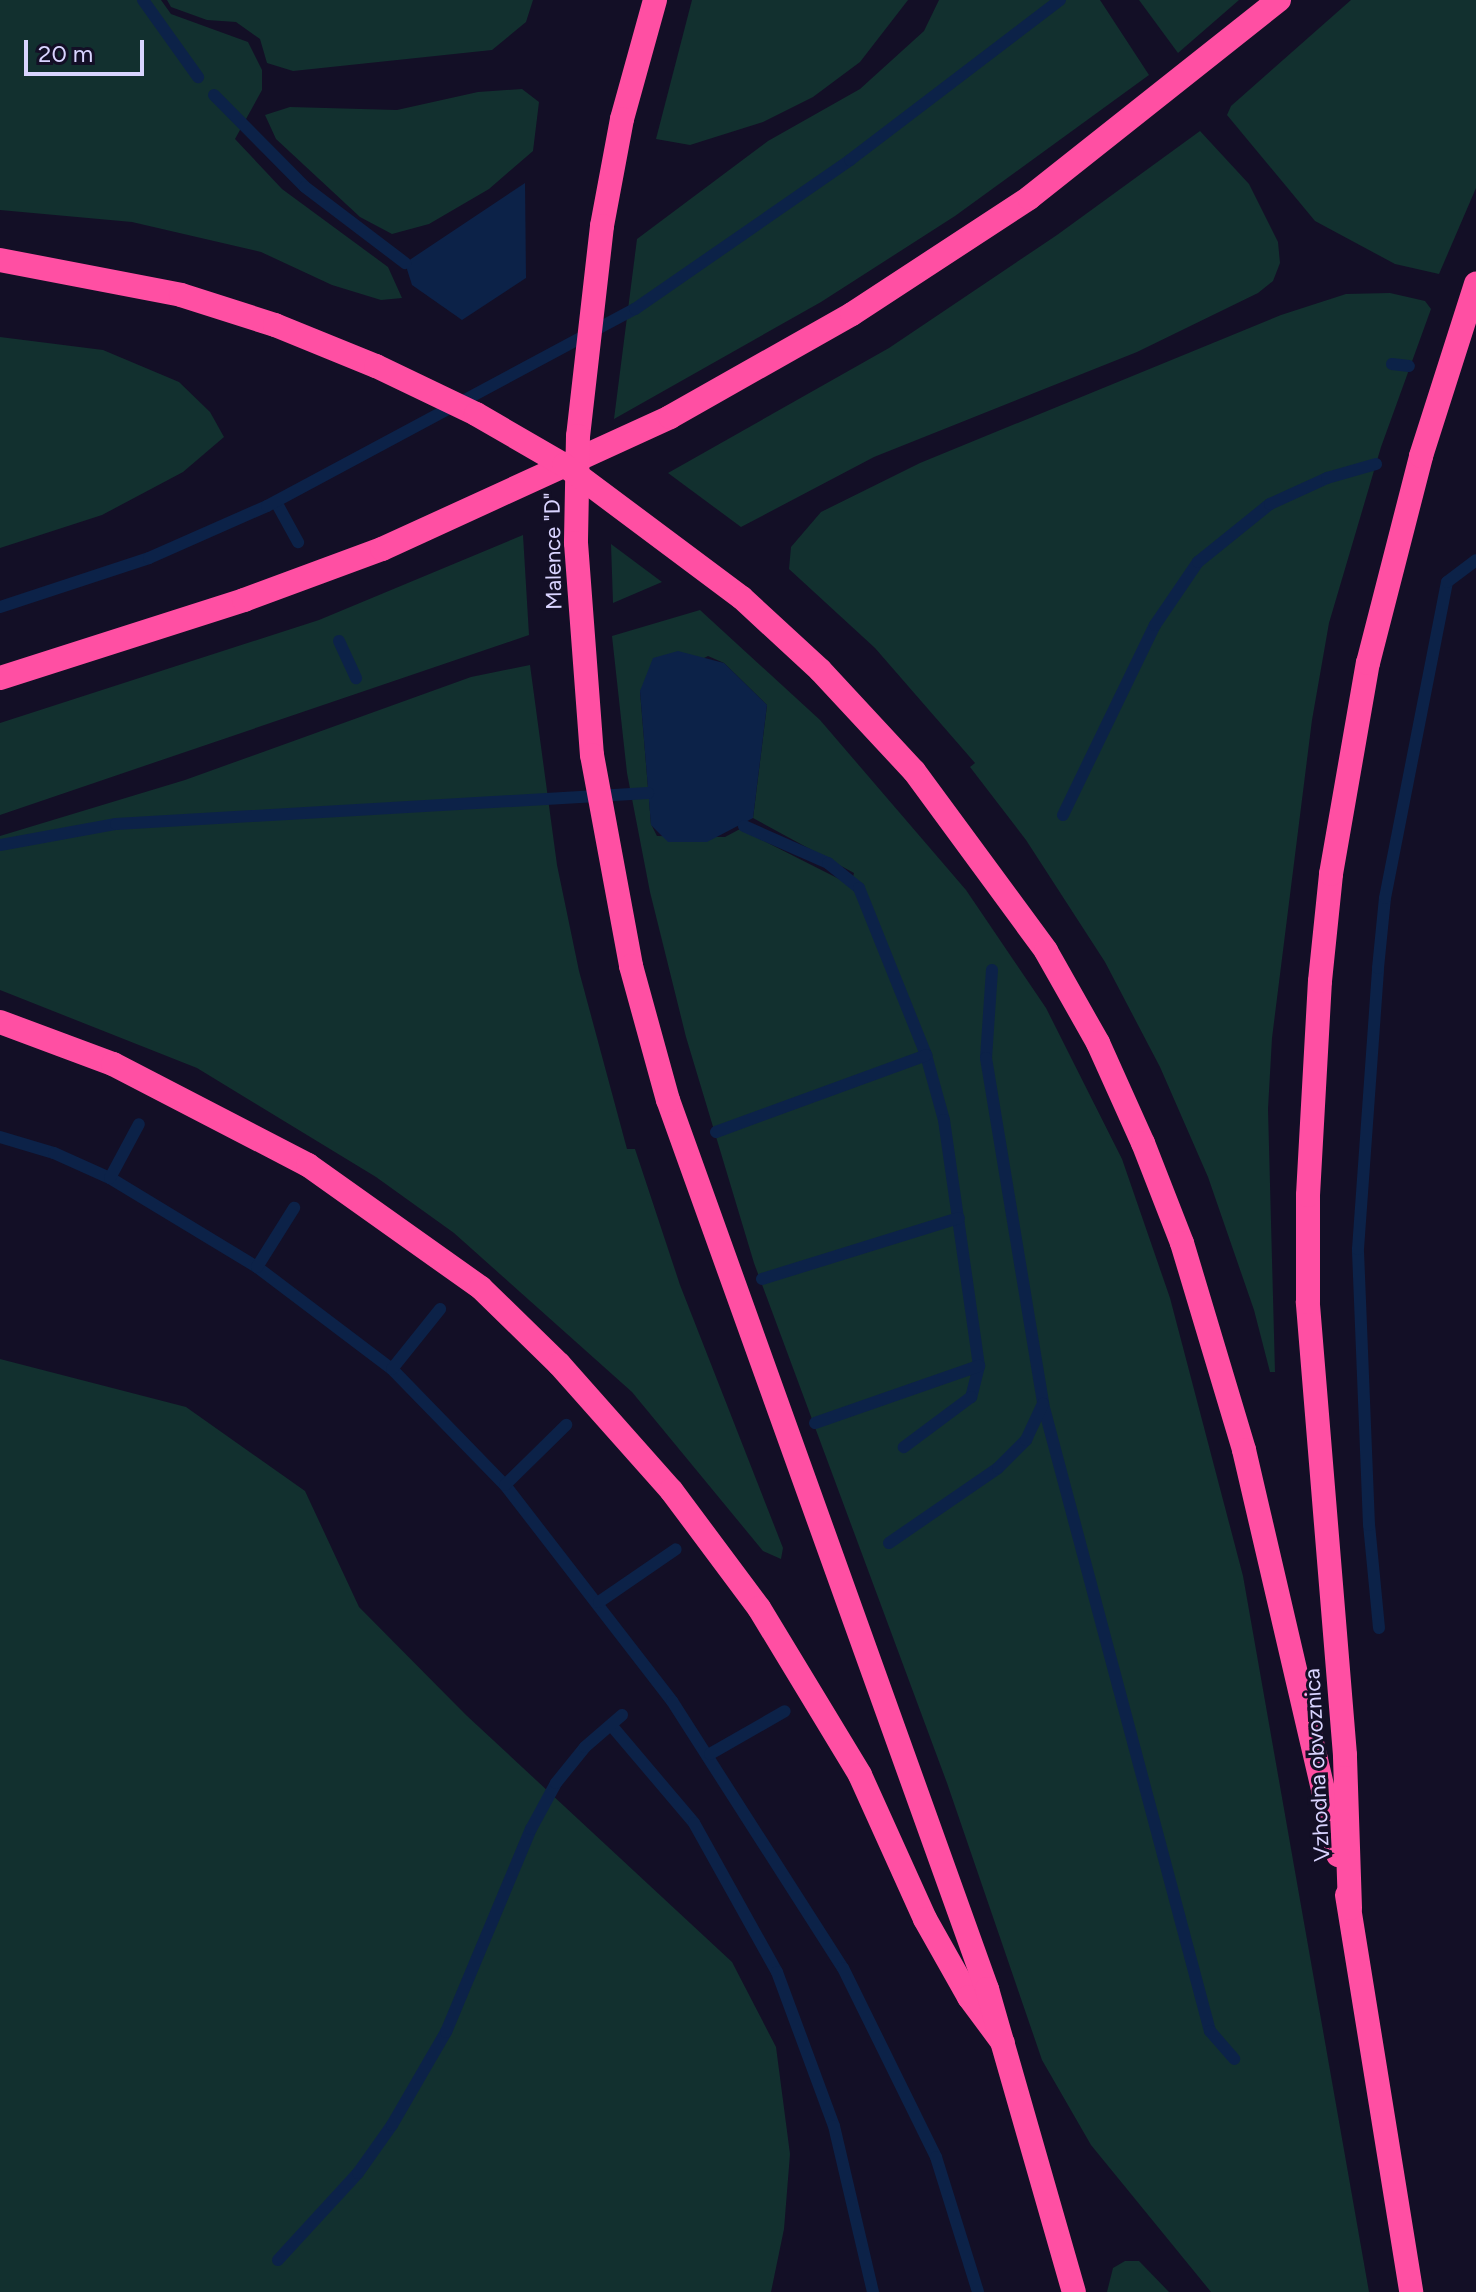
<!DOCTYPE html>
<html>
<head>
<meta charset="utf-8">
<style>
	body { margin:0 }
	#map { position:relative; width:1476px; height:2292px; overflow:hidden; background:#130f26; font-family:Figtree,sans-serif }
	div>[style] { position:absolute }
	.green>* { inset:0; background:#12302f }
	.water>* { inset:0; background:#0c2248 }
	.stream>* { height:12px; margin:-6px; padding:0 6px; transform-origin:6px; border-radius:6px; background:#0c2248 }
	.motorway>* { height:24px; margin:-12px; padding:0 12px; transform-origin:12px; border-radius:12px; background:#ff4fa3 }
	.motorway-bridge>* { height:24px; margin:-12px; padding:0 12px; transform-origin:12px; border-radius:12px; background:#ff4fa3 }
	span { translate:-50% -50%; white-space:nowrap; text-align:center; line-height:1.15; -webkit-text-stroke:6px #130f26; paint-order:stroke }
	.street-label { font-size:22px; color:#d9d4ff }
	.scale { position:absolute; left:24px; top:40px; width:120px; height:36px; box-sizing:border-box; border:4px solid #d9d4ff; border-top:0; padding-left:10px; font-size:24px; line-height:28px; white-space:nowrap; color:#d9d4ff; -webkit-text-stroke:6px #130f26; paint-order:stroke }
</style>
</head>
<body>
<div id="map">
	<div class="green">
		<i style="clip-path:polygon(0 0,161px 0,171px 14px,248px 42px,262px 70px,262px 90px,235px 139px,282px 189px,388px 267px,402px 298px,381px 300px,332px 285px,261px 252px,132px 222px,0 210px)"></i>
		<i style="clip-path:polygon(167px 0,533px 0,526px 22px,492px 50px,293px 71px,267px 63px,260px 39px,236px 22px,207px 20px,171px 7px)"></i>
		<i style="clip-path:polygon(692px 0,908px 0,860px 62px,813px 97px,763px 122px,690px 145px,656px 139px)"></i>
		<i style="clip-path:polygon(939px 0,1100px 0,1149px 75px,955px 216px,821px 302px,614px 419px,637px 239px,768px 141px,860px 89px,924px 31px)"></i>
		<i style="clip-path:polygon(1139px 0,1239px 0,1178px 53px)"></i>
		<i style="clip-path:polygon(1351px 0,1476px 0,1476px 188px,1439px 274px,1395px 264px,1315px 221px,1227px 115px,1231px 106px)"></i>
		<i style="clip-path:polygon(522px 89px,539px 102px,533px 151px,489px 189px,429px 224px,392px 234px,360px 217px,276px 139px,265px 115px,290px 107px,397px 110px,478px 92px)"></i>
		<i style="clip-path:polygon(1200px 131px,1249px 184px,1278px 242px,1280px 263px,1273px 281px,1258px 293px,1137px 352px,874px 457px,741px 527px,668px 473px,889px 348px,1057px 235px)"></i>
		<i style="clip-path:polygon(1390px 293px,1425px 301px,1431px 309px,1381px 447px,1329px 623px,1312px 720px,1272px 1038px,1268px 1109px,1275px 1372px,1270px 1372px,1254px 1310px,1208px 1177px,1160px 1067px,1105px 962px,1026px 840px,970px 767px,975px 763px,875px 648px,789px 569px,791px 547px,821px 512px,920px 463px,1281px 315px,1346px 294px)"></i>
		<i style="clip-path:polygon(0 337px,103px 350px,179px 382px,210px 412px,224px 437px,183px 472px,102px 515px,0 548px)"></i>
		<i style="clip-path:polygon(523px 535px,529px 635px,0 815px,0 723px,319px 620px)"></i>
		<i style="clip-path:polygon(611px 544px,662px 582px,613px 603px)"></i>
		<i style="clip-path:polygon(evenodd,700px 610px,820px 720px,966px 890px,1046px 1008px,1122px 1159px,1170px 1298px,1243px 1576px,1369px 2292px,1211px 2292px,1091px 2145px,1042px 2060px,947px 1783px,754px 1263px,686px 1037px,650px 892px,627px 773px,612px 636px,700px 610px,708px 656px,724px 663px,767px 705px,753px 818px,854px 873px,851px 885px,740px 829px,725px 837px,657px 836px,651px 824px,640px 691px,708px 656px)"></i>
		<i style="clip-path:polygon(530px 665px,557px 865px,579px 971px,627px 1149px,635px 1149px,680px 1285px,783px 1548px,781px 1559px,763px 1551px,632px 1392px,454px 1233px,376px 1177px,197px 1068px,0 990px,0 836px,185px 780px,471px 677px)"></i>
		<i style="clip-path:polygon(0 1359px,186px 1407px,305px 1491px,359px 1607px,466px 1715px,732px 1962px,776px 2047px,790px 2154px,784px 2229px,771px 2292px,0 2292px)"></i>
		<i style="clip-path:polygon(1125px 2261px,1139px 2261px,1169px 2292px,1107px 2292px,1113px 2268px)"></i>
	</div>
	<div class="water">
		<i style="clip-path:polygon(525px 183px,526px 278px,462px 320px,412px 285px,405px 263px)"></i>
		<i style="clip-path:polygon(678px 651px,724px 663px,767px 705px,753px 818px,707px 842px,668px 842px,651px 825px,640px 691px,653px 658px)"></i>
	</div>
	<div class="stream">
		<i style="left:143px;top:0;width:95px;rotate:54.5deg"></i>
		<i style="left:214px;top:95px;width:129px;rotate:45.3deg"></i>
		<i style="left:305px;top:187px;width:126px;rotate:37.2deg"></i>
		<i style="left:1392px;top:364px;width:17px;rotate:7deg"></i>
		<i style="left:276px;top:502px;width:46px;rotate:61.2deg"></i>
		<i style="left:0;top:607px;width:157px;rotate:-18.2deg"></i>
		<i style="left:149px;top:558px;width:129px;rotate:-23.8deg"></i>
		<i style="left:267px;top:506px;width:417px;rotate:-28.2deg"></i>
		<i style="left:635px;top:309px;width:262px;rotate:-34.7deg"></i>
		<i style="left:850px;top:160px;width:264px;rotate:-37.3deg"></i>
		<i style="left:339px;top:641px;width:41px;rotate:65.3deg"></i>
		<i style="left:1063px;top:815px;width:211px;rotate:-64.2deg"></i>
		<i style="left:1155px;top:625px;width:76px;rotate:-55.7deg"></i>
		<i style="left:1198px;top:562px;width:92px;rotate:-38.9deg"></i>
		<i style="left:1270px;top:504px;width:63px;rotate:-24.5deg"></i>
		<i style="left:1327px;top:478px;width:51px;rotate:-15.9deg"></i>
		<i style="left:744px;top:826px;width:92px;rotate:23.8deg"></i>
		<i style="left:828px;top:863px;width:40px;rotate:39deg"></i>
		<i style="left:859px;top:888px;width:180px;rotate:68.1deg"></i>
		<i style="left:926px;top:1055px;width:67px;rotate:74.5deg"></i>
		<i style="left:944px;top:1120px;width:248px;rotate:81.9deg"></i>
		<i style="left:979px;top:1366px;width:32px;rotate:104deg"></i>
		<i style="left:971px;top:1397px;width:84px;rotate:143.3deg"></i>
		<i style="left:0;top:845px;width:118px;rotate:-10.3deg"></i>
		<i style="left:116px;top:824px;width:533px;rotate:-3.33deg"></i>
		<i style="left:992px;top:970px;width:88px;rotate:93.9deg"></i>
		<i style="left:986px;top:1058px;width:351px;rotate:80.6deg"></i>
		<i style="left:1043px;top:1404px;width:649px;rotate:75.09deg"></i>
		<i style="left:1210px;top:2031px;width:37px;rotate:49deg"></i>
		<i style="left:716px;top:1132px;width:224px;rotate:-20.1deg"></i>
		<i style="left:0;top:1137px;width:56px;rotate:16.5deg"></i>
		<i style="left:54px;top:1153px;width:61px;rotate:24.1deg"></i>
		<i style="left:110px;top:1178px;width:172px;rotate:31.2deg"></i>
		<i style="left:257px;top:1267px;width:169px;rotate:37.1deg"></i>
		<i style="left:392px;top:1369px;width:162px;rotate:45.8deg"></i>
		<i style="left:505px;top:1485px;width:273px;rotate:52.3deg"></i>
		<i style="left:672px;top:1701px;width:317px;rotate:57.4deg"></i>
		<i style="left:843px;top:1968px;width:211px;rotate:63.8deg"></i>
		<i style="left:936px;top:2157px;width:141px;rotate:72.7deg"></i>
		<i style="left:110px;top:1178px;width:61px;rotate:-61.8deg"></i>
		<i style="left:257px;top:1267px;width:70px;rotate:-57.9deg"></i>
		<i style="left:762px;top:1279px;width:206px;rotate:-17.2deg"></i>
		<i style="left:392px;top:1369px;width:77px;rotate:-51.3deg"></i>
		<i style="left:815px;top:1423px;width:174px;rotate:-19.2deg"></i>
		<i style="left:505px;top:1485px;width:86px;rotate:-44.5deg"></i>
		<i style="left:889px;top:1543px;width:132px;rotate:-34.5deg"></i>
		<i style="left:998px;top:1468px;width:40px;rotate:-45deg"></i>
		<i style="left:1026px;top:1440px;width:40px;rotate:-65deg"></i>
		<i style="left:599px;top:1602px;width:93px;rotate:-34.5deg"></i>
		<i style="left:1379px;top:1628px;width:103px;rotate:-95.5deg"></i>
		<i style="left:1369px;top:1525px;width:276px;rotate:-92.3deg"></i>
		<i style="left:1358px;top:1249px;width:282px;rotate:-85.9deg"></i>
		<i style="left:1378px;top:968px;width:70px;rotate:-84.3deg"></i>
		<i style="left:1385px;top:898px;width:322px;rotate:-78.9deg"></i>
		<i style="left:1447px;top:582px;width:36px;rotate:-37deg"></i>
		<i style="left:611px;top:1725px;width:128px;rotate:49.7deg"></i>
		<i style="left:694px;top:1823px;width:171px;rotate:60.9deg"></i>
		<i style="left:777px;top:1972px;width:164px;rotate:69.7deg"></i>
		<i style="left:834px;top:2126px;width:171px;rotate:76.8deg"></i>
		<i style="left:710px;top:1754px;width:86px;rotate:-29.8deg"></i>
		<i style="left:278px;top:2260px;width:118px;rotate:-47.4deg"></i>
		<i style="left:358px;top:2173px;width:59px;rotate:-54.7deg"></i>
		<i style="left:392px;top:2125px;width:108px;rotate:-59.9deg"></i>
		<i style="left:446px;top:2032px;width:220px;rotate:-67.3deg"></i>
		<i style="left:531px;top:1829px;width:52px;rotate:-61.5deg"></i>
		<i style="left:556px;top:1783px;width:46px;rotate:-51.1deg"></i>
		<i style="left:585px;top:1747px;width:49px;rotate:-40.9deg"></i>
	</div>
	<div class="motorway">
		<i style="left:0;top:260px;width:184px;rotate:10.9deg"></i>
		<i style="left:0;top:678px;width:256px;rotate:-17.7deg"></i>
		<i style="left:244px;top:600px;width:147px;rotate:-20.3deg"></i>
		<i style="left:382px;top:549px;width:317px;rotate:-24.6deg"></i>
		<i style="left:670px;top:417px;width:209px;rotate:-29.5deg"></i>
		<i style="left:852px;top:314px;width:212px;rotate:-33.2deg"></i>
		<i style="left:1029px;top:198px;width:319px;rotate:-38.4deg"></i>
		<i style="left:914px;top:771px;width:223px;rotate:53.7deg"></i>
		<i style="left:1046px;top:951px;width:106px;rotate:60.5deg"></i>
		<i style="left:1098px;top:1043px;width:110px;rotate:65.8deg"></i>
		<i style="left:1143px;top:1143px;width:107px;rotate:68.7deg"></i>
		<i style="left:1182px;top:1243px;width:216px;rotate:73.3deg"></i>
		<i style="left:1244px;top:1450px;width:416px;rotate:76.9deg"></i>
		<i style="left:0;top:1022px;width:121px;rotate:20.4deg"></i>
		<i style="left:113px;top:1064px;width:220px;rotate:27.4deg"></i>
		<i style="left:308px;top:1165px;width:212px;rotate:35.4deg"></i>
		<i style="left:481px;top:1288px;width:109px;rotate:44.3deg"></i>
		<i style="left:559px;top:1364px;width:169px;rotate:48.4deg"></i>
		<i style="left:671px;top:1490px;width:147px;rotate:53.3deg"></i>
		<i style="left:759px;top:1608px;width:195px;rotate:58.8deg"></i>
		<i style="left:860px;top:1775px;width:158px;rotate:65.7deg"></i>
		<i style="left:925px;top:1919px;width:90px;rotate:60.6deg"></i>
		<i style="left:969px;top:1997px;width:57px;rotate:53.5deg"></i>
		<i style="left:668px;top:1100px;width:945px;rotate:70.26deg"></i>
		<i style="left:987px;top:1989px;width:315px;rotate:74deg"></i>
		<i style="left:1347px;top:1895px;width:402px;rotate:80.8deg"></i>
		<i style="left:1350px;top:1908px;width:153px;rotate:-91.9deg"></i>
		<i style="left:1345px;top:1755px;width:455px;rotate:-94.7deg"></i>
		<i style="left:1308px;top:1302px;width:107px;rotate:-90deg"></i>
		<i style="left:1308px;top:1195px;width:214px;rotate:-86.8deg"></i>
		<i style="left:1320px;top:981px;width:108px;rotate:-84.1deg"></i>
		<i style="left:1331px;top:874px;width:214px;rotate:-80.1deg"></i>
		<i style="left:1368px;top:663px;width:214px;rotate:-75.6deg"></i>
		<i style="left:1421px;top:456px;width:181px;rotate:-72.3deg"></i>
	</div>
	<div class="motorway-bridge">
		<i style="left:655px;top:0;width:123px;rotate:105.5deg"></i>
		<i style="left:622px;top:119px;width:109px;rotate:100.6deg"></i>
		<i style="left:602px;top:226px;width:211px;rotate:96.5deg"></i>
		<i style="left:578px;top:436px;width:107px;rotate:91.1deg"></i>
		<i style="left:576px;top:543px;width:213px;rotate:85.7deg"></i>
		<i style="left:592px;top:755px;width:215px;rotate:79.5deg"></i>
		<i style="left:631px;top:966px;width:139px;rotate:74.6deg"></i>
		<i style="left:181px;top:295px;width:99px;rotate:17.7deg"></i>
		<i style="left:275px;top:325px;width:109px;rotate:22.1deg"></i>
		<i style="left:376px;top:366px;width:111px;rotate:25.6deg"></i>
		<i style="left:476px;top:414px;width:102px;rotate:30.1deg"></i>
		<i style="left:564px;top:465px;width:222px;rotate:36.8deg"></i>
		<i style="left:742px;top:598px;width:106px;rotate:42.7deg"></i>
		<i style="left:820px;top:670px;width:138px;rotate:47.1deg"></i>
	</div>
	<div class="street-label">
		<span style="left:553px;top:551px;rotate:-91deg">Malence "D"</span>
		<span style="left:1317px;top:1765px;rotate:-93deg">Vzhodna obvoznica</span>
	</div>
	<div class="scale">20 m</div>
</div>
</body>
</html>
